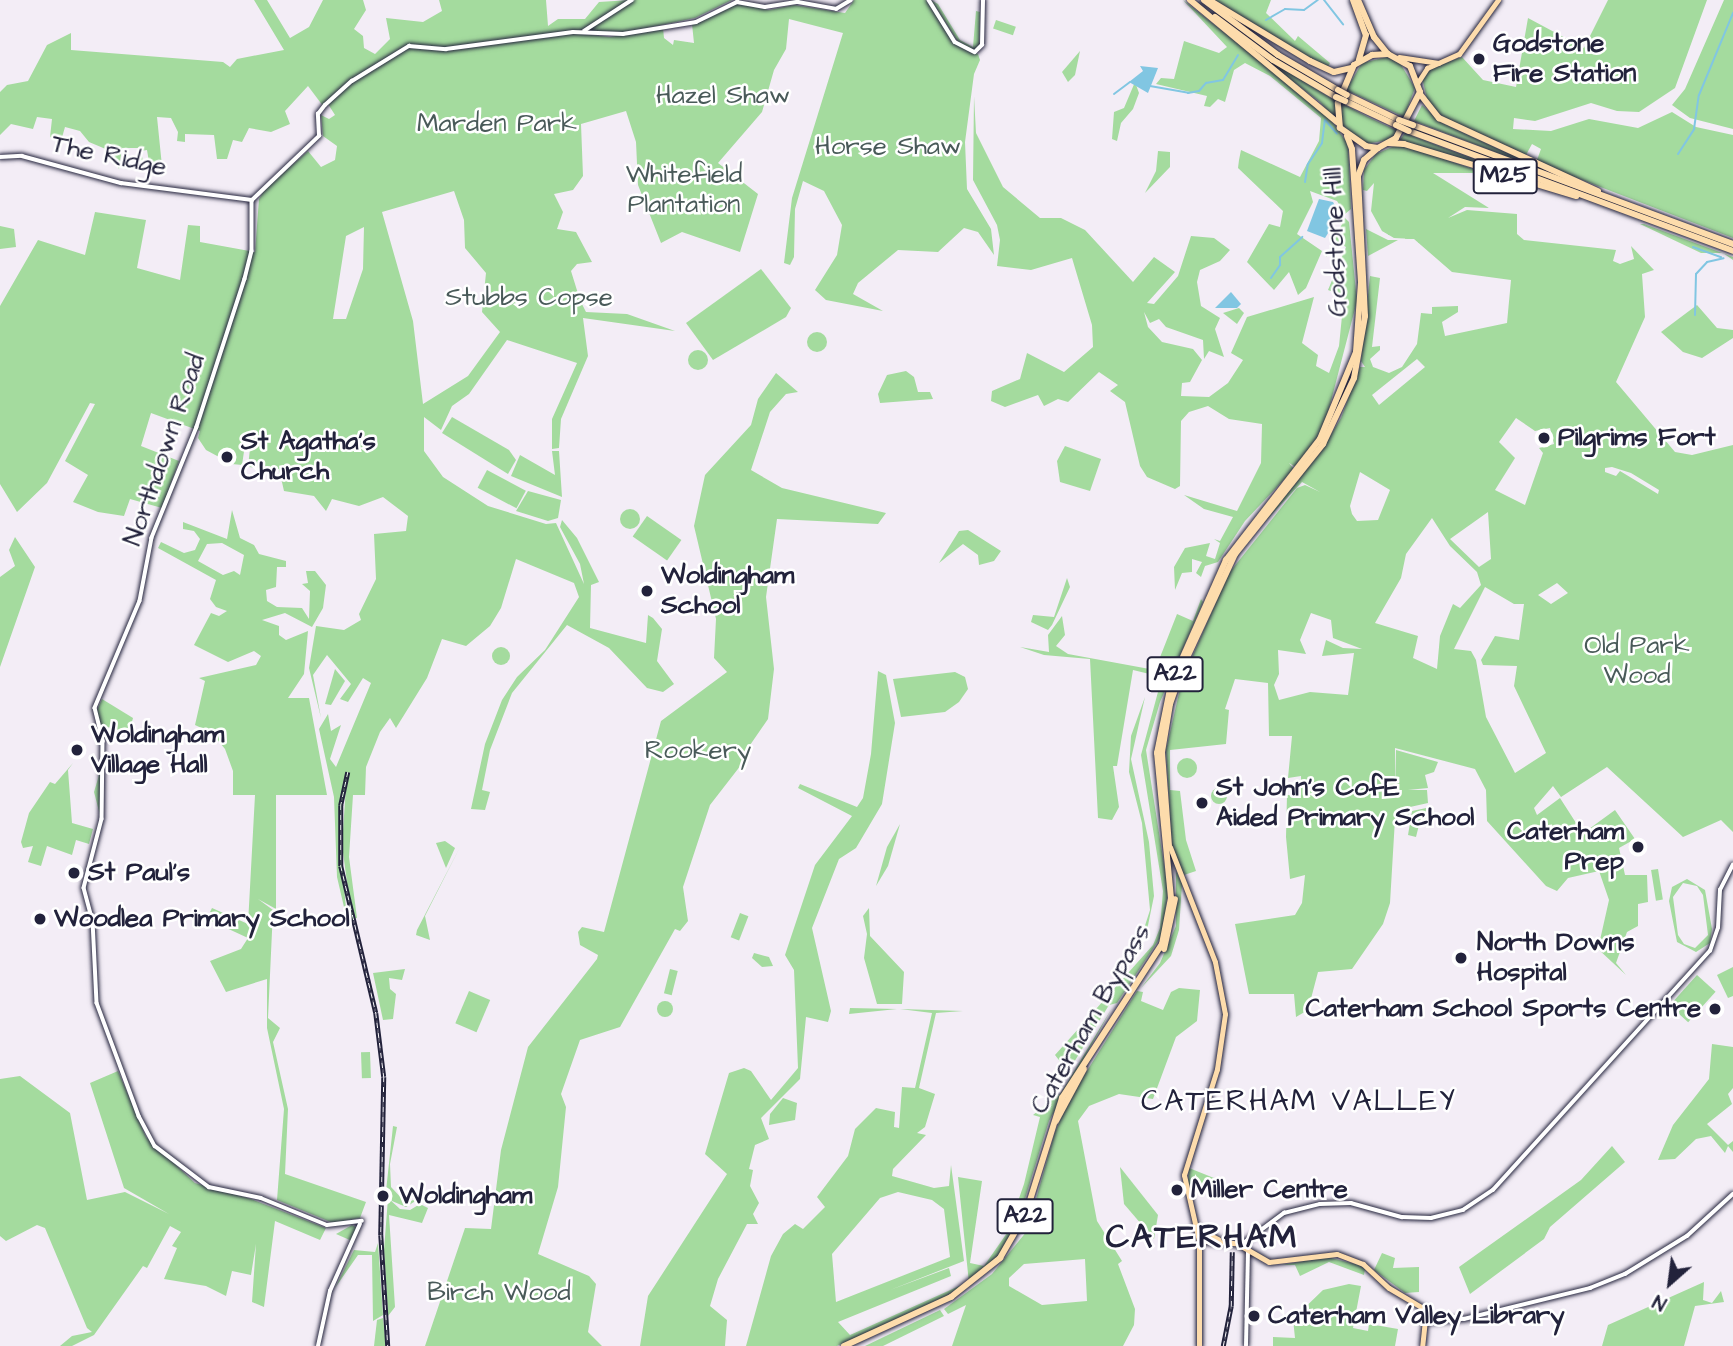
<!DOCTYPE html>
<html>
<head>
<meta charset="utf-8">
<style>
	body { margin:0 }
	#map { position:relative; width:1733px; height:1346px; overflow:hidden; background:#f3edf6; font-family:"Architects Daughter",sans-serif }
	div>[style] { position:absolute }
	.green>* { inset:0; background:#a4db9e; transform-origin:0 0 }
	.round { border-radius:50% }
	.water>* { inset:0; background:#81c6e2 }
	.stream>* { height:2px; margin:-1px; padding:0 1px; transform-origin:1px; border-radius:1px; background:#81c6e2 }
	.roads { filter:drop-shadow(0 0 2px #22223b) drop-shadow(0 0 2px #22223b) }
	.minor>* { height:3.5px; margin:-1.75px; padding:0 1.75px; transform-origin:1.75px; border-radius:1.75px; background:#fff }
	.major>* { height:5px; margin:-2.5px; padding:0 2.5px; transform-origin:2.5px; border-radius:2.5px; background:#fddcac }
	.highway>* { height:6px; margin:-3px; padding:0 3px; transform-origin:3px; border-radius:3px; background:#fddcac }
	.rail>* { height:4.5px; margin-top:-2.25px; transform-origin:0; background:repeating-linear-gradient(90deg,#fff 0 5px,#22223b 0 10px); box-sizing:border-box; border-block:2px solid #22223b }
	.bridges { filter:drop-shadow(0 0 2px #22223b) drop-shadow(0 0 2px #22223b) }
	.highway-bridge>* { height:6px; margin:-3px; padding:0 3px; transform-origin:3px; border-radius:3px; background:#fddcac }
	.dots>* { width:19px; height:19px; translate:-50% -50%; box-sizing:border-box; border:4px solid #fff; border-radius:50% }
	span { translate:-50% -50%; white-space:nowrap; text-align:center; line-height:1.15; -webkit-text-stroke:5px #fff; paint-order:stroke }
	.shield-label span { padding:2px 5px; background:#fff; border:2px solid; border-radius:5px; -webkit-text-stroke-width:0 }
	.shield-label { font-size:24px; color:#22223b; font-weight:700 }
	.poi-label { font-size:26px; color:#22223b; font-weight:700 }
	.left { translate:0 -50%; text-align:left }
	.right { translate:-100% -50%; text-align:right }
	.park-label { font-size:26px; color:#495a59 }
	.street-label { font-size:26px; color:#22223b }
	.quarter-label { font-size:30px; color:#22223b; letter-spacing:2px }
	.district-label { font-size:33px; color:#22223b; font-weight:700; letter-spacing:2px }
	.north { position:absolute; left:1635px; top:1248px; width:70px; height:70px; -webkit-text-stroke:5px #fff; paint-order:stroke; rotate:208deg; font-size:19px; font-weight:700; line-height:28px; text-align:center; color:#22223b }
	.north::after { content:''; display:block; margin:auto; width:24px; height:32px; background:#22223b; clip-path:polygon(50% 0,100% 100%,50% 72%,0 100%) }
</style>
</head>
<body>
<div id="map">
	<div class="green">
		<i style="clip-path:polygon(254px 0,267px 0,290px 38px,309px 27px,323px 0,363px 0,366px 10px,354px 29px,363px 36px,364px 48px,375px 54px,390px 39px,386px 18px,423px 22px,442px 11px,439px 0,546px 0,548px 26px,558px 19px,585px 19px,599px 2px,630px 0,580px 31px,444px 48px,408px 45px,349px 81px,323px 106px,308px 86px,285px 111px,290px 124px,271px 132px,249px 128px,242px 142px,233px 140px,227px 159px,217px 159px,214px 135px,185px 134px,185px 142px,177px 141px,178px 132px,171px 118px,157px 117px,163px 176px,149px 162px,147px 150px,141px 151px,143px 162px,134px 163px,139px 148px,122px 148px,119px 169px,108px 150px,89px 142px,80px 131px,65px 127px,61px 141px,50px 137px,52px 119px,37px 117px,33px 129px,11px 124px,0 135px,0 92px,7px 85px,28px 81px,47px 45px,71px 33px,71px 50px,223px 62px,230px 67px,237px 59px,284px 50px)"></i>
		<i style="clip-path:polygon(633px 0,732px 0,695px 18px,623px 33px,586px 31px)"></i>
		<i style="clip-path:polygon(evenodd,854px 0,926px 0,953px 42px,978px 54px,980px 60px,974px 74px,965px 142px,967px 189px,991px 229px,994px 255px,978px 232px,964px 228px,938px 252px,898px 250px,858px 283px,853px 294px,883px 311px,826px 300px,815px 290px,837px 255px,842px 225px,824px 191px,803px 181px,795px 209px,794px 257px,790px 265px,784px 263px,792px 198px,843px 33px,789px 19px,786px 49px,774px 70px,762px 112px,718px 163px,758px 194px,740px 252px,682px 232px,661px 243px,638px 185px,636px 142px,626px 111px,581px 124px,583px 176px,573px 190px,554px 194px,563px 212px,557px 229px,576px 232px,592px 262px,577px 264px,571px 271px,580px 300px,586px 312px,627px 314px,675px 331px,583px 318px,588px 356px,561px 419px,559px 448px,552px 449px,552px 419px,577px 363px,507px 340px,469px 394px,452px 406px,441px 430px,424px 417px,424px 451px,443px 477px,488px 506px,546px 524px,556px 523px,584px 584px,580px 564px,560px 527px,562px 520px,577px 538px,599px 582px,591px 585px,590px 628px,646px 643px,648px 615px,653px 618px,662px 629px,657px 661px,674px 684px,663px 692px,647px 688px,609px 648px,567px 625px,512px 693px,490px 750px,482px 790px,490px 792px,485px 810px,471px 809px,485px 744px,502px 700px,517px 677px,545px 650px,579px 597px,574px 583px,516px 559px,501px 608px,490px 626px,466px 646px,442px 639px,427px 678px,396px 728px,390px 718px,380px 732px,366px 767px,365px 795px,353px 795px,349px 857px,357px 918px,352px 919px,342px 845px,347px 772px,339px 830px,347px 920px,337px 877px,334px 797px,319px 729px,328px 714px,331px 731px,341px 725px,330px 759px,336px 767px,371px 683px,363px 678px,348px 702px,340px 699px,351px 684px,327px 655px,313px 675px,321px 718px,309px 668px,316px 626px,344px 630px,361px 620px,359px 614px,376px 579px,374px 534px,406px 531px,408px 516px,383px 497px,359px 506px,332px 499px,326px 511px,314px 496px,284px 491px,279px 469px,248px 467px,251px 439px,246px 438px,242px 465px,232px 464px,206px 450px,198px 438px,200px 431px,151px 413px,141px 446px,179px 461px,162px 508px,130px 499px,124px 516px,98px 512px,73px 502px,88px 475px,65px 461px,95px 404px,90px 403px,47px 483px,17px 512px,0 484px,0 306px,38px 240px,85px 255px,95px 212px,146px 220px,137px 268px,180px 280px,188px 225px,200px 226px,200px 242px,255px 252px,259px 199px,265px 189px,308px 151px,321px 167px,335px 160px,337px 146px,323px 136px,321px 115px,329px 119px,335px 115px,328px 104px,353px 82px,411px 47px,452px 50px,573px 33px,610px 37px,663px 28px,664px 38px,673px 45px,674px 40px,694px 43px,692px 24px,723px 7px,738px 4px,769px 10px,794px 5px,845px 13px,854px 0,454px 191px,464px 220px,465px 248px,486px 273px,482px 312px,500px 332px,468px 376px,423px 404px,413px 321px,382px 212px,454px 191px,854px 0,364px 227px,363px 269px,346px 319px,333px 319px,346px 236px,364px 227px)"></i>
		<i style="clip-path:polygon(931px 0,938px 4px,960px 40px,973px 47px,976px 11px,980px 12px,979px 49px,973px 51px,958px 42px)"></i>
		<i style="clip-path:polygon(1183px 0,1325px 112px,1348px 144px,1351px 209px,1345px 214px,1337px 201px,1310px 191px,1313px 202px,1297px 234px,1322px 251px,1306px 288px,1298px 295px,1289px 272px,1274px 290px,1247px 262px,1269px 224px,1280px 227px,1283px 211px,1238px 168px,1239px 160px,1241px 150px,1300px 177px,1319px 141px,1321px 118px,1270px 76px,1245px 63px,1234px 70px,1225px 102px,1218px 99px,1210px 107px,1204px 106px,1207px 96px,1156px 84px,1161px 78px,1174px 79px,1184px 41px,1219px 53px,1227px 47px)"></i>
		<i style="clip-path:polygon(1215px 0,1271px 0,1266px 13px,1295px 41px,1298px 36px,1330px 63px,1328px 67px,1289px 47px)"></i>
		<i style="clip-path:polygon(1608px 0,1707px 0,1675px 88px,1639px 112px,1617px 111px,1591px 103px,1535px 121px,1514px 118px,1513px 129px,1551px 131px,1589px 119px,1638px 128px,1672px 112px,1696px 127px,1733px 135px,1733px 238px,1564px 173px,1537px 160px,1541px 149px,1532px 144px,1526px 155px,1446px 119px,1428px 104px,1422px 77px,1428px 69px,1462px 57px,1483px 80px,1516px 87px,1528px 18px,1584px 48px)"></i>
		<i style="clip-path:polygon(1724px 0,1733px 0,1733px 129px,1690px 118px,1672px 105px,1685px 89px)"></i>
		<i style="left:996px;top:20px;width:21px;height:9px;rotate:19deg"></i>
		<i style="clip-path:polygon(1249px 48px,1337px 102px,1336px 120px,1320px 102px)"></i>
		<i style="clip-path:polygon(1080px 51px,1075px 75px,1068px 82px,1062px 72px)"></i>
		<i style="clip-path:polygon(1387px 57px,1400px 63px,1415px 88px,1404px 117px,1346px 90px,1362px 63px)"></i>
		<i style="clip-path:polygon(1135px 82px,1139px 93px,1133px 109px,1121px 123px,1117px 141px,1112px 139px,1114px 112px,1124px 108px)"></i>
		<i style="clip-path:polygon(974px 96px,976px 133px,1003px 187px,1040px 218px,1061px 218px,1085px 230px,1133px 282px,1154px 257px,1175px 272px,1147px 303px,1154px 304px,1178px 276px,1191px 236px,1214px 238px,1230px 250px,1220px 261px,1200px 270px,1197px 282px,1201px 306px,1220px 318px,1215px 329px,1224px 357px,1209px 351px,1204px 359px,1203px 340px,1166px 327px,1159px 319px,1150px 323px,1144px 312px,1148px 327px,1162px 342px,1193px 349px,1202px 360px,1190px 382px,1182px 383px,1181px 396px,1209px 397px,1228px 383px,1243px 360px,1231px 353px,1247px 317px,1314px 297px,1302px 343px,1318px 355px,1316px 366px,1329px 373px,1339px 346px,1344px 296px,1328px 290px,1346px 247px,1341px 244px,1326px 257px,1345px 218px,1349px 222px,1357px 301px,1324px 428px,1297px 468px,1289px 463px,1294px 469px,1245px 521px,1218px 562px,1205px 566px,1201px 577px,1196px 573px,1202px 562px,1192px 559px,1192px 572px,1182px 573px,1175px 590px,1174px 567px,1185px 548px,1210px 543px,1206px 556px,1215px 559px,1220px 543px,1214px 539px,1220px 541px,1233px 517px,1204px 509px,1184px 495px,1237px 511px,1261px 463px,1262px 424px,1229px 419px,1208px 406px,1189px 412px,1181px 421px,1180px 486px,1175px 489px,1147px 477px,1140px 466px,1125px 402px,1110px 391px,1118px 385px,1099px 372px,1068px 402px,1058px 399px,1044px 406px,1038px 395px,1005px 407px,991px 401px,992px 391px,1020px 379px,1027px 353px,1064px 372px,1093px 347px,1092px 325px,1072px 258px,1031px 270px,997px 266px,1000px 240px,997px 225px,973px 180px)"></i>
		<i style="clip-path:polygon(1341px 103px,1368px 117px,1398px 131px,1389px 140px,1365px 144px,1342px 125px)"></i>
		<i style="clip-path:polygon(1422px 105px,1442px 123px,1548px 172px,1414px 121px)"></i>
		<i style="clip-path:polygon(1405px 133px,1436px 145px,1530px 180px,1400px 140px)"></i>
		<i style="clip-path:polygon(evenodd,1399px 144px,1485px 173px,1433px 173px,1489px 208px,1465px 207px,1448px 218px,1467px 210px,1517px 214px,1517px 234px,1524px 240px,1616px 250px,1613px 261px,1620px 264px,1634px 259px,1631px 246px,1654px 270px,1642px 274px,1645px 317px,1616px 382px,1675px 452px,1692px 455px,1733px 445px,1733px 832px,1721px 820px,1683px 837px,1607px 767px,1561px 797px,1553px 786px,1534px 808px,1537px 815px,1560px 798px,1578px 826px,1589px 829px,1615px 810px,1635px 839px,1619px 848px,1625px 875px,1647px 875px,1648px 902px,1638px 904px,1638px 926px,1627px 932px,1616px 963px,1626px 975px,1598px 949px,1609px 900px,1599px 871px,1568px 878px,1557px 891px,1546px 886px,1487px 821px,1486px 790px,1475px 769px,1395px 748px,1395px 792px,1396px 750px,1438px 762px,1434px 772px,1425px 775px,1428px 788px,1408px 790px,1427px 790px,1428px 803px,1410px 807px,1408px 822px,1395px 819px,1390px 903px,1383px 924px,1352px 969px,1318px 972px,1308px 1010px,1296px 1017px,1294px 994px,1249px 994px,1235px 924px,1295px 915px,1302px 903px,1305px 875px,1290px 879px,1286px 837px,1287px 795px,1301px 795px,1301px 776px,1288px 778px,1292px 736px,1269px 736px,1268px 683px,1235px 679px,1225px 709px,1229px 710px,1226px 744px,1170px 750px,1170px 790px,1180px 791px,1186px 840px,1196px 871px,1184px 875px,1172px 847px,1166px 750px,1182px 680px,1229px 573px,1297px 488px,1305px 485px,1320px 492px,1302px 482px,1261px 526px,1324px 446px,1341px 418px,1360px 367px,1365px 367px,1361px 361px,1370px 276px,1380px 278px,1372px 347px,1380px 346px,1380px 350px,1370px 359px,1373px 367px,1389px 373px,1402px 367px,1417px 344px,1421px 313px,1432px 314px,1432px 307px,1458px 306px,1458px 312px,1442px 322px,1445px 336px,1507px 323px,1511px 280px,1452px 272px,1414px 239px,1394px 238px,1382px 231px,1371px 211px,1374px 183px,1367px 191px,1363px 190px,1364px 170px,1376px 154px,1399px 144px,1417px 359px,1425px 367px,1379px 405px,1372px 395px,1417px 359px,1399px 144px,1516px 418px,1535px 431px,1550px 428px,1554px 444px,1539px 448px,1543px 453px,1525px 505px,1495px 490px,1515px 458px,1499px 442px,1516px 418px,1399px 144px,1612px 467px,1631px 473px,1659px 490px,1658px 494px,1620px 471px,1616px 476px,1605px 472px,1605px 468px,1612px 467px,1399px 144px,1360px 472px,1390px 490px,1378px 520px,1357px 521px,1352px 514px,1350px 506px,1360px 472px,1399px 144px,1488px 512px,1491px 559px,1479px 567px,1450px 539px,1488px 512px,1399px 144px,1432px 518px,1450px 546px,1477px 572px,1481px 585px,1460px 608px,1453px 604px,1440px 636px,1437px 669px,1413px 658px,1418px 636px,1375px 623px,1401px 578px,1406px 554px,1432px 518px,1399px 144px,1557px 583px,1568px 593px,1551px 604px,1538px 595px,1557px 583px,1399px 144px,1485px 587px,1514px 604px,1524px 604px,1519px 640px,1495px 636px,1481px 660px,1483px 665px,1517px 666px,1514px 686px,1546px 753px,1515px 773px,1486px 717px,1476px 660px,1471px 651px,1454px 649px,1485px 587px,1399px 144px,1311px 613px,1331px 620px,1333px 638px,1362px 649px,1343px 648px,1326px 640px,1322px 656px,1354px 653px,1348px 695px,1310px 692px,1279px 700px,1274px 685px,1279px 674px,1278px 650px,1306px 654px,1300px 640px,1311px 613px)"></i>
		<i style="clip-path:polygon(1158px 151px,1170px 152px,1170px 167px,1145px 193px,1156px 171px)"></i>
		<i style="clip-path:polygon(1640px 224px,1644px 224px,1733px 257px,1733px 260px,1723px 253px,1701px 253px)"></i>
		<i style="clip-path:polygon(0 226px,14px 229px,16px 247px,0 249px)"></i>
		<i style="clip-path:polygon(1366px 229px,1388px 240px,1398px 240px,1368px 256px)"></i>
		<i style="clip-path:polygon(761px 269px,791px 308px,786px 317px,713px 360px,686px 323px)"></i>
		<i style="clip-path:polygon(1697px 305px,1717px 328px,1733px 330px,1733px 338px,1702px 358px,1683px 352px,1661px 332px)"></i>
		<i style="clip-path:polygon(1239px 308px,1244px 313px,1237px 324px,1223px 313px)"></i>
		<i class="round" style="left:807px;top:332px;width:20px;height:20px"></i>
		<i class="round" style="left:688px;top:350px;width:20px;height:20px"></i>
		<i style="clip-path:polygon(906px 371px,914px 377px,918px 392px,930px 392px,933px 399px,880px 403px,878px 394px,887px 375px)"></i>
		<i style="clip-path:polygon(776px 373px,798px 392px,786px 394px,770px 412px,751px 470px,782px 488px,886px 513px,878px 524px,777px 519px,766px 597px,774px 669px,768px 719px,748px 748px,748px 756px,710px 805px,683px 887px,688px 921px,680px 931px,675px 929px,620px 1027px,580px 1040px,561px 1094px,566px 1107px,558px 1187px,538px 1254px,589px 1276px,596px 1284px,588px 1332px,602px 1346px,425px 1346px,465px 1228px,491px 1229px,501px 1150px,528px 1047px,597px 959px,598px 955px,580px 945px,578px 932px,582px 927px,604px 932px,661px 721px,727px 672px,714px 658px,716px 619px,694px 526px,705px 475px,751px 425px,758px 399px)"></i>
		<i style="clip-path:polygon(452px 417px,509px 450px,516px 460px,508px 474px,442px 433px)"></i>
		<i style="clip-path:polygon(1065px 446px,1101px 459px,1090px 491px,1060px 482px,1057px 461px)"></i>
		<i style="clip-path:polygon(552px 451px,559px 451px,562px 497px,511px 476px,520px 455px,555px 475px)"></i>
		<i style="left:487px;top:470px;width:44px;height:20px;rotate:28deg"></i>
		<i style="clip-path:polygon(528px 491px,561px 500px,558px 518px,548px 521px,516px 511px)"></i>
		<i class="round" style="left:620px;top:509px;width:20px;height:20px"></i>
		<i style="clip-path:polygon(evenodd,232px 510px,240px 538px,254px 545px,259px 554px,286px 561px,286px 567px,277px 567px,276px 587px,266px 590px,267px 601px,277px 607px,302px 608px,309px 619px,310px 591px,302px 584px,308px 583px,306px 571px,315px 571px,326px 585px,323px 608px,312px 627px,285px 613px,262px 620px,279px 626px,279px 635px,286px 640px,308px 631px,304px 674px,288px 698px,309px 698px,327px 795px,276px 795px,276px 909px,258px 899px,273px 910px,268px 1018px,280px 1028px,273px 1042px,288px 1109px,285px 1174px,366px 1202px,360px 1218px,333px 1223px,277px 1200px,284px 1109px,267px 1028px,267px 979px,226px 992px,210px 961px,241px 949px,248px 938px,207px 919px,221px 917px,210px 912px,212px 908px,248px 924px,255px 795px,233px 795px,233px 771px,225px 749px,212px 733px,195px 725px,205px 681px,199px 678px,256px 665px,261px 656px,254px 651px,228px 662px,194px 645px,211px 613px,219px 616px,227px 611px,216px 607px,210px 599px,216px 580px,158px 548px,161px 542px,184px 553px,195px 550px,200px 539px,194px 531px,183px 529px,183px 522px,227px 539px,232px 510px,222px 543px,244px 555px,240px 575px,234px 571px,223px 575px,198px 561px,207px 544px,222px 543px)"></i>
		<i style="left:647px;top:516px;width:42px;height:25px;rotate:35deg"></i>
		<i style="clip-path:polygon(968px 530px,1001px 551px,994px 561px,979px 565px,978px 555px,963px 544px,939px 563px,959px 531px)"></i>
		<i style="clip-path:polygon(15px 537px,35px 567px,0 667px,0 577px,15px 566px,9px 550px)"></i>
		<i style="clip-path:polygon(1067px 578px,1070px 587px,1052px 625px,1048px 630px,1031px 622px,1033px 615px,1054px 617px)"></i>
		<i style="clip-path:polygon(1201px 599px,1203px 602px,1160px 702px,1146px 750px,1168px 890px,1162px 935px,1117px 1003px,1109px 1005px,1068px 1072px,1055px 1055px,1153px 945px,1160px 928px,1163px 891px,1141px 755px,1162px 677px,1133px 670px,1117px 766px,1113px 766px,1119px 807px,1112px 820px,1098px 818px,1090px 659px,1044px 655px,1020px 647px,1049px 652px,1048px 635px,1062px 616px,1065px 635px,1056px 646px,1068px 654px,1155px 670px,1177px 614px,1193px 621px)"></i>
		<i class="round" style="left:492px;top:647px;width:18px;height:18px"></i>
		<i style="clip-path:polygon(335px 669px,345px 681px,331px 705px,325px 704px)"></i>
		<i style="clip-path:polygon(878px 671px,886px 675px,895px 723px,882px 804px,856px 848px,839px 859px,812px 928px,831px 1011px,828px 1022px,806px 1017px,800px 1079px,761px 1118px,769px 1139px,755px 1145px,749px 1169px,753px 1170px,750px 1186px,759px 1203px,753px 1214px,758px 1224px,747px 1224px,718px 1279px,710px 1306px,727px 1320px,725px 1346px,640px 1346px,648px 1296px,727px 1174px,705px 1154px,729px 1073px,744px 1068px,751px 1071px,771px 1100px,798px 1068px,794px 970px,785px 955px,815px 865px,852px 816px,798px 788px,800px 784px,857px 807px,863px 798px,871px 754px)"></i>
		<i style="clip-path:polygon(955px 672px,965px 677px,968px 689px,959px 702px,945px 712px,901px 717px,893px 679px)"></i>
		<i style="clip-path:polygon(1145px 697px,1131px 759px,1149px 842px,1154px 896px,1146px 935px,1123px 965px,1142px 935px,1150px 910px,1142px 823px,1129px 772px,1131px 736px)"></i>
		<i style="clip-path:polygon(102px 699px,133px 718px,129px 733px,100px 725px,97px 710px)"></i>
		<i class="round" style="left:1177px;top:758px;width:20px;height:20px"></i>
		<i style="clip-path:polygon(73px 763px,68px 770px,72px 823px,93px 829px,89px 844px,76px 840px,72px 855px,47px 846px,41px 866px,28px 862px,33px 846px,23px 848px,21px 842px,29px 813px,50px 782px,55px 784px)"></i>
		<i style="clip-path:polygon(100px 772px,100px 815px,94px 792px)"></i>
		<i class="round" style="left:1211px;top:788px;width:16px;height:16px"></i>
		<i style="clip-path:polygon(1431px 807px,1432px 821px,1420px 821px,1416px 837px,1408px 835px,1412px 811px)"></i>
		<i style="clip-path:polygon(900px 824px,888px 866px,876px 886px,887px 847px)"></i>
		<i style="clip-path:polygon(445px 841px,455px 848px,446px 868px,436px 843px)"></i>
		<i style="clip-path:polygon(460px 847px,425px 916px,430px 940px,416px 935px,417px 930px)"></i>
		<i style="left:1658px;top:869px;width:31px;height:7px;rotate:81deg"></i>
		<i style="clip-path:polygon(1176px 871px,1182px 884px,1179px 930px,1171px 956px,1141px 988px,1160px 963px,1176px 926px)"></i>
		<i style="clip-path:polygon(evenodd,1687px 879px,1705px 890px,1712px 929px,1710px 943px,1696px 952px,1677px 942px,1669px 901px,1672px 887px,1687px 879px,1683px 883px,1697px 886px,1703px 895px,1708px 935px,1695px 948px,1684px 944px,1678px 935px,1673px 897px,1683px 883px)"></i>
		<i style="clip-path:polygon(869px 908px,870px 936px,904px 972px,902px 1004px,877px 1004px,864px 958px,867px 934px,863px 916px)"></i>
		<i style="left:740px;top:913px;width:9px;height:26px;rotate:21deg"></i>
		<i style="clip-path:polygon(754px 953px,769px 957px,773px 966px,762px 967px,752px 958px)"></i>
		<i style="clip-path:polygon(1733px 967px,1733px 996px,1728px 998px,1717px 975px)"></i>
		<i style="clip-path:polygon(405px 969px,402px 980px,389px 978px,390px 989px,396px 994px,393px 1019px,383px 1020px,373px 973px)"></i>
		<i style="left:670px;top:969px;width:8px;height:25px;rotate:14deg"></i>
		<i style="left:1697px;top:975px;width:25px;height:41px;rotate:42deg"></i>
		<i style="clip-path:polygon(evenodd,1179px 988px,1200px 990px,1197px 1021px,1176px 1037px,1153px 1099px,1119px 1094px,1089px 1106px,1078px 1121px,1097px 1221px,1122px 1261px,1118px 1264px,1135px 1309px,1134px 1325px,1123px 1346px,952px 1346px,966px 1305px,948px 1314px,944px 1309px,992px 1274px,1027px 1231px,1055px 1132px,1070px 1098px,1137px 991px,1143px 992px,1141px 1001px,1163px 1010px,1171px 992px,1179px 988px,1085px 1259px,1087px 1301px,1042px 1305px,1009px 1286px,1009px 1278px,1024px 1264px,1085px 1259px)"></i>
		<i style="left:469px;top:991px;width:23px;height:35px;rotate:23deg"></i>
		<i class="round" style="left:657px;top:1001px;width:16px;height:16px"></i>
		<i style="clip-path:polygon(850px 1008px,897px 1009px,849px 1014px)"></i>
		<i style="clip-path:polygon(1112px 1008px,1049px 1121px,1015px 1231px,992px 1264px,969px 1283px,958px 1177px,982px 1181px,970px 1263px,984px 1266px,1007px 1233px,1024px 1184px,1040px 1117px,1033px 1115px,1061px 1093px)"></i>
		<i style="clip-path:polygon(evenodd,900px 1009px,963px 1011px,936px 1013px,919px 1088px,935px 1094px,925px 1127px,917px 1133px,926px 1135px,893px 1169px,892px 1176px,934px 1188px,949px 1186px,951px 1165px,964px 1261px,890px 1290px,949px 1268px,951px 1276px,838px 1322px,850px 1335px,966px 1283px,942px 1299px,837px 1346px,746px 1346px,771px 1256px,783px 1234px,795px 1224px,803px 1229px,825px 1207px,817px 1197px,848px 1156px,855px 1129px,876px 1108px,895px 1112px,894px 1127px,899px 1128px,902px 1087px,915px 1088px,932px 1013px,900px 1009px,898px 1192px,932px 1200px,944px 1209px,950px 1257px,836px 1302px,832px 1254px,880px 1198px,898px 1192px)"></i>
		<i style="clip-path:polygon(1712px 1044px,1733px 1047px,1733px 1088px,1728px 1094px,1732px 1104px,1707px 1124px,1728px 1145px,1733px 1141px,1733px 1152px,1728px 1146px,1725px 1153px,1711px 1136px,1696px 1139px,1675px 1159px,1658px 1160px,1673px 1125px,1709px 1079px)"></i>
		<i style="left:370px;top:1052px;width:26px;height:9px;rotate:88deg"></i>
		<i style="clip-path:polygon(118px 1071px,146px 1137px,195px 1183px,251px 1199px,326px 1228px,320px 1240px,275px 1221px,264px 1307px,252px 1302px,256px 1244px,251px 1275px,232px 1271px,226px 1296px,206px 1286px,164px 1279px,177px 1248px,172px 1246px,181px 1232px,170px 1226px,147px 1268px,143px 1266px,94px 1335px,72px 1346px,60px 1346px,72px 1336px,92px 1332px,87px 1328px,45px 1228px,37px 1225px,6px 1241px,0 1236px,0 1079px,20px 1076px,70px 1113px,87px 1200px,125px 1192px,169px 1214px,124px 1188px,90px 1083px)"></i>
		<i style="clip-path:polygon(783px 1098px,797px 1103px,795px 1120px,769px 1125px,770px 1114px)"></i>
		<i style="clip-path:polygon(393px 1126px,397px 1127px,390px 1164px,391px 1187px,406px 1203px,425px 1195px,406px 1207px,392px 1201px,386px 1191px)"></i>
		<i style="clip-path:polygon(1612px 1146px,1625px 1162px,1550px 1227px,1544px 1239px,1470px 1294px,1459px 1267px,1581px 1180px)"></i>
		<i style="clip-path:polygon(1120px 1167px,1158px 1215px,1154px 1239px,1124px 1204px)"></i>
		<i style="clip-path:polygon(1189px 1168px,1214px 1178px,1211px 1188px,1188px 1184px)"></i>
		<i style="clip-path:polygon(388px 1198px,400px 1209px,410px 1210px,420px 1204px,428px 1208px,422px 1223px,389px 1215px,395px 1307px,388px 1316px,384px 1250px)"></i>
		<i style="clip-path:polygon(352px 1225px,357px 1228px,352px 1241px,336px 1234px)"></i>
		<i style="clip-path:polygon(378px 1243px,383px 1315px,373px 1321px,372px 1255px,358px 1255px,335px 1288px,354px 1250px,375px 1252px)"></i>
		<i style="clip-path:polygon(1382px 1253px,1395px 1258px,1393px 1268px,1419px 1267px,1419px 1292px,1405px 1293px,1374px 1270px)"></i>
		<i style="clip-path:polygon(1327px 1257px,1359px 1265px,1365px 1269px,1364px 1275px,1329px 1262px,1300px 1276px,1295px 1265px,1282px 1265px)"></i>
		<i style="clip-path:polygon(1704px 1282px,1703px 1300px,1712px 1303px,1721px 1291px,1724px 1302px,1695px 1306px,1684px 1346px,1602px 1346px,1608px 1325px)"></i>
		<i style="clip-path:polygon(1349px 1284px,1361px 1286px,1353px 1328px,1368px 1331px,1369px 1324px,1398px 1329px,1395px 1346px,1273px 1346px,1273px 1337px,1295px 1338px,1293px 1319px,1323px 1290px)"></i>
		<i style="clip-path:polygon(940px 1310px,944px 1316px,883px 1346px,865px 1346px)"></i>
		<i style="clip-path:polygon(383px 1318px,386px 1346px,374px 1346px,377px 1320px)"></i>
	</div>
	<div class="water">
		<i style="clip-path:polygon(1140px 66px,1158px 68px,1148px 93px,1129px 82px,1143px 71px)"></i>
		<i style="clip-path:polygon(1319px 199px,1333px 202px,1340px 214px,1325px 238px,1307px 231px)"></i>
		<i style="clip-path:polygon(1231px 292px,1241px 304px,1237px 308px,1215px 308px)"></i>
	</div>
	<div class="stream">
		<i style="left:1324px;top:0;width:31px;rotate:52deg"></i>
		<i style="left:1266px;top:20px;width:22px;rotate:-30deg"></i>
		<i style="left:1285px;top:9px;width:19px;rotate:3deg"></i>
		<i style="left:1304px;top:10px;width:17px;rotate:-36deg"></i>
		<i style="left:1150px;top:86px;width:39px;rotate:10deg"></i>
		<i style="left:1188px;top:93px;width:11px;rotate:-10deg"></i>
		<i style="left:1199px;top:91px;width:11px;rotate:-49deg"></i>
		<i style="left:1206px;top:83px;width:17px;rotate:-10deg"></i>
		<i style="left:1223px;top:80px;width:29px;rotate:-59deg"></i>
		<i style="left:1114px;top:94px;width:20px;rotate:-37deg"></i>
		<i style="left:1678px;top:154px;width:30px;rotate:-57deg"></i>
		<i style="left:1694px;top:129px;width:34px;rotate:-82deg"></i>
		<i style="left:1699px;top:95px;width:89px;rotate:-67.5deg"></i>
		<i style="left:1305px;top:182px;width:18px;rotate:-81deg"></i>
		<i style="left:1308px;top:164px;width:25px;rotate:-56deg"></i>
		<i style="left:1322px;top:143px;width:23px;rotate:-83deg"></i>
		<i style="left:1325px;top:120px;width:18px;rotate:49deg"></i>
		<i style="left:1693px;top:247px;width:30px;rotate:20deg"></i>
		<i style="left:1271px;top:278px;width:16px;rotate:-55deg"></i>
		<i style="left:1280px;top:265px;width:8px;rotate:-90deg"></i>
		<i style="left:1280px;top:257px;width:30px;rotate:-42deg"></i>
		<i style="left:1695px;top:315px;width:41px;rotate:-88.6deg"></i>
		<i style="left:1696px;top:274px;width:16px;rotate:-47deg"></i>
		<i style="left:1707px;top:262px;width:17px;rotate:-13deg"></i>
	</div>
	<div class="roads">
		<div class="minor">
			<i style="left:929px;top:0;width:49px;rotate:58.2deg"></i>
			<i style="left:955px;top:42px;width:22px;rotate:27deg"></i>
			<i style="left:975px;top:52px;width:10px;rotate:-45deg"></i>
			<i style="left:982px;top:45px;width:45px;rotate:-88.7deg"></i>
			<i style="left:584px;top:31px;width:57px;rotate:-32.9deg"></i>
			<i style="left:0;top:157px;width:22px;rotate:-3deg"></i>
			<i style="left:22px;top:156px;width:103px;rotate:15.3deg"></i>
			<i style="left:121px;top:183px;width:132px;rotate:7.4deg"></i>
			<i style="left:252px;top:200px;width:93px;rotate:-43.7deg"></i>
			<i style="left:319px;top:136px;width:22px;rotate:-93deg"></i>
			<i style="left:318px;top:114px;width:11px;rotate:-52deg"></i>
			<i style="left:325px;top:105px;width:36px;rotate:-42deg"></i>
			<i style="left:352px;top:81px;width:67px;rotate:-31.6deg"></i>
			<i style="left:409px;top:46px;width:37px;rotate:5deg"></i>
			<i style="left:446px;top:49px;width:128px;rotate:-7.6deg"></i>
			<i style="left:573px;top:32px;width:50px;rotate:2.3deg"></i>
			<i style="left:623px;top:34px;width:74px;rotate:-9.3deg"></i>
			<i style="left:696px;top:22px;width:46px;rotate:-26deg"></i>
			<i style="left:737px;top:2px;width:28px;rotate:10deg"></i>
			<i style="left:765px;top:7px;width:33px;rotate:-9deg"></i>
			<i style="left:798px;top:2px;width:39px;rotate:10deg"></i>
			<i style="left:836px;top:9px;width:17px;rotate:-31deg"></i>
			<i style="left:252px;top:200px;width:51px;rotate:90deg"></i>
			<i style="left:252px;top:251px;width:29px;rotate:104deg"></i>
			<i style="left:245px;top:279px;width:156px;rotate:108deg"></i>
			<i style="left:197px;top:427px;width:120px;rotate:112.1deg"></i>
			<i style="left:152px;top:538px;width:64px;rotate:100.8deg"></i>
			<i style="left:140px;top:601px;width:116px;rotate:112.8deg"></i>
			<i style="left:95px;top:708px;width:34px;rotate:76deg"></i>
			<i style="left:103px;top:741px;width:78px;rotate:90.7deg"></i>
			<i style="left:102px;top:819px;width:71px;rotate:104.6deg"></i>
			<i style="left:84px;top:888px;width:34px;rotate:75deg"></i>
			<i style="left:93px;top:921px;width:82px;rotate:87.2deg"></i>
			<i style="left:97px;top:1003px;width:121px;rotate:69.6deg"></i>
			<i style="left:139px;top:1116px;width:34px;rotate:62deg"></i>
			<i style="left:155px;top:1146px;width:68px;rotate:37.2deg"></i>
			<i style="left:209px;top:1187px;width:53px;rotate:11.9deg"></i>
			<i style="left:261px;top:1198px;width:71px;rotate:22.2deg"></i>
			<i style="left:327px;top:1225px;width:35px;rotate:-7deg"></i>
			<i style="left:1241px;top:1245px;width:54px;rotate:-36.7deg"></i>
			<i style="left:1284px;top:1213px;width:37px;rotate:-14deg"></i>
			<i style="left:1320px;top:1204px;width:31px;rotate:-2deg"></i>
			<i style="left:1351px;top:1203px;width:53px;rotate:15.4deg"></i>
			<i style="left:1402px;top:1217px;width:29px;rotate:2deg"></i>
			<i style="left:1431px;top:1218px;width:33px;rotate:-14deg"></i>
			<i style="left:1463px;top:1210px;width:36px;rotate:-34deg"></i>
			<i style="left:1493px;top:1190px;width:323px;rotate:-47.8deg"></i>
			<i style="left:1710px;top:951px;width:24px;rotate:-71deg"></i>
			<i style="left:1718px;top:928px;width:38px;rotate:-87deg"></i>
			<i style="left:1720px;top:890px;width:28px;rotate:-63deg"></i>
			<i style="left:1428px;top:1322px;width:36px;rotate:-5deg"></i>
			<i style="left:1464px;top:1319px;width:130px;rotate:-13.8deg"></i>
			<i style="left:1590px;top:1288px;width:38px;rotate:-22deg"></i>
			<i style="left:1625px;top:1274px;width:73px;rotate:-31.5deg"></i>
			<i style="left:1687px;top:1236px;width:62px;rotate:-42.4deg"></i>
			<i style="left:318px;top:1346px;width:56px;rotate:-77.7deg"></i>
			<i style="left:330px;top:1291px;width:73px;rotate:-65.9deg"></i>
			<i style="left:1246px;top:1346px;width:96px;rotate:-88.8deg"></i>
		</div>
		<div class="major">
			<i style="left:1399px;top:57px;width:40px;rotate:8.5deg"></i>
			<i style="left:1418px;top:82px;width:17px;rotate:-57deg"></i>
			<i style="left:1427px;top:68px;width:35px;rotate:-24deg"></i>
			<i style="left:1459px;top:54px;width:67px;rotate:-54.2deg"></i>
			<i style="left:1170px;top:847px;width:123px;rotate:68.6deg"></i>
			<i style="left:1215px;top:962px;width:53px;rotate:79.1deg"></i>
			<i style="left:1225px;top:1014px;width:56px;rotate:98.3deg"></i>
			<i style="left:1217px;top:1069px;width:111px;rotate:107.3deg"></i>
			<i style="left:1184px;top:1175px;width:68px;rotate:77.2deg"></i>
			<i style="left:1199px;top:1241px;width:105px;rotate:90deg"></i>
			<i style="left:1196px;top:1228px;width:25px;rotate:27deg"></i>
			<i style="left:1205px;top:1241px;width:31px;rotate:4deg"></i>
			<i style="left:1236px;top:1243px;width:38px;rotate:30deg"></i>
			<i style="left:1269px;top:1262px;width:68px;rotate:-6.7deg"></i>
			<i style="left:1337px;top:1254px;width:28px;rotate:21deg"></i>
			<i style="left:1363px;top:1264px;width:35px;rotate:43deg"></i>
			<i style="left:1389px;top:1288px;width:43px;rotate:30.7deg"></i>
			<i style="left:1426px;top:1310px;width:36px;rotate:96deg"></i>
		</div>
		<div class="highway">
			<i style="left:1190px;top:0;width:191px;rotate:39.7deg"></i>
			<i style="left:1204px;top:0;width:92px;rotate:36.6deg"></i>
			<i style="left:1278px;top:55px;width:69px;rotate:30.3deg"></i>
			<i style="left:1209px;top:0;width:118px;rotate:31.1deg"></i>
			<i style="left:1310px;top:61px;width:26px;rotate:25deg"></i>
			<i style="left:1334px;top:72px;width:18px;rotate:-13deg"></i>
			<i style="left:1353px;top:0;width:37px;rotate:70deg"></i>
			<i style="left:1366px;top:35px;width:26px;rotate:106deg"></i>
			<i style="left:1358px;top:0;width:40px;rotate:66.6deg"></i>
			<i style="left:1374px;top:37px;width:21px;rotate:51deg"></i>
			<i style="left:1215px;top:17px;width:72px;rotate:36.6deg"></i>
			<i style="left:1273px;top:60px;width:73px;rotate:30.4deg"></i>
			<i style="left:1388px;top:54px;width:25px;rotate:29deg"></i>
			<i style="left:1410px;top:66px;width:28px;rotate:69deg"></i>
			<i style="left:1420px;top:92px;width:52px;rotate:117.6deg"></i>
			<i style="left:1396px;top:138px;width:21px;rotate:151deg"></i>
			<i style="left:1378px;top:148px;width:12px;rotate:-171deg"></i>
			<i style="left:1366px;top:146px;width:32px;rotate:-145deg"></i>
			<i style="left:1340px;top:128px;width:25px;rotate:-95deg"></i>
			<i style="left:1338px;top:103px;width:41px;rotate:-67.2deg"></i>
			<i style="left:1354px;top:65px;width:21px;rotate:-29deg"></i>
			<i style="left:1372px;top:55px;width:16px;rotate:-4deg"></i>
			<i style="left:1420px;top:94px;width:31px;rotate:52deg"></i>
			<i style="left:1439px;top:118px;width:175px;rotate:24.7deg"></i>
			<i style="left:1347px;top:95px;width:58px;rotate:25.7deg"></i>
			<i style="left:1345px;top:101px;width:56px;rotate:25.2deg"></i>
			<i style="left:1413px;top:125px;width:341px;rotate:20.4deg"></i>
			<i style="left:1409px;top:131px;width:346px;rotate:20.3deg"></i>
			<i style="left:1388px;top:143px;width:16px;rotate:4deg"></i>
			<i style="left:1404px;top:144px;width:180px;rotate:16.8deg"></i>
			<i style="left:1169px;top:846px;width:94px;rotate:-94.3deg"></i>
			<i style="left:1162px;top:752px;width:49px;rotate:-80.5deg"></i>
			<i style="left:1170px;top:704px;width:42px;rotate:-70.7deg"></i>
			<i style="left:1184px;top:664px;width:121px;rotate:-65.1deg"></i>
			<i style="left:1235px;top:554px;width:141px;rotate:-51.3deg"></i>
			<i style="left:1323px;top:444px;width:73px;rotate:-64.8deg"></i>
			<i style="left:1354px;top:378px;width:63px;rotate:-79.9deg"></i>
			<i style="left:1365px;top:316px;width:140px;rotate:-92.9deg"></i>
			<i style="left:1358px;top:176px;width:17px;rotate:-69deg"></i>
			<i style="left:1364px;top:160px;width:18px;rotate:-41deg"></i>
			<i style="left:1164px;top:949px;width:51px;rotate:-77.6deg"></i>
			<i style="left:1056px;top:1121px;width:59px;rotate:-61.7deg"></i>
			<i style="left:844px;top:1346px;width:118px;rotate:-24.6deg"></i>
			<i style="left:951px;top:1297px;width:63px;rotate:-38.5deg"></i>
			<i style="left:1000px;top:1258px;width:52px;rotate:-60deg"></i>
			<i style="left:1026px;top:1213px;width:121px;rotate:-72.6deg"></i>
			<i style="left:1062px;top:1098px;width:184px;rotate:-57deg"></i>
			<i style="left:1162px;top:944px;width:47px;rotate:-78.9deg"></i>
			<i style="left:1171px;top:898px;width:146px;rotate:-95.5deg"></i>
			<i style="left:1157px;top:753px;width:70px;rotate:-78.5deg"></i>
			<i style="left:1171px;top:684px;width:136px;rotate:-66.1deg"></i>
			<i style="left:1226px;top:560px;width:153px;rotate:-52.2deg"></i>
			<i style="left:1320px;top:439px;width:94px;rotate:-67.5deg"></i>
			<i style="left:1356px;top:352px;width:70px;rotate:-85.9deg"></i>
			<i style="left:1361px;top:282px;width:133px;rotate:-93.9deg"></i>
			<i style="left:1352px;top:149px;width:14px;rotate:-111deg"></i>
		</div>
	</div>
	<div class="rail">
		<i style="left:348px;top:772px;width:34px;rotate:102deg"></i>
		<i style="left:341px;top:805px;width:61px;rotate:90deg"></i>
		<i style="left:341px;top:866px;width:151px;rotate:76.6deg"></i>
		<i style="left:376px;top:1013px;width:64px;rotate:82.9deg"></i>
		<i style="left:384px;top:1077px;width:158px;rotate:91.1deg"></i>
		<i style="left:381px;top:1235px;width:111px;rotate:86.4deg"></i>
		<i style="left:1223px;top:1346px;width:41px;rotate:-78.7deg"></i>
		<i style="left:1231px;top:1306px;width:54px;rotate:-88.9deg"></i>
	</div>
	<div class="bridges">
		<div class="highway-bridge">
			<i style="left:1338px;top:90px;width:10px;rotate:29deg"></i>
			<i style="left:1336px;top:97px;width:10px;rotate:24deg"></i>
			<i style="left:1399px;top:120px;width:15px;rotate:20deg"></i>
			<i style="left:1396px;top:125px;width:14px;rotate:25deg"></i>
		</div>
	</div>
	<div class="dots">
		<i style="left:1479px;top:59px;background:#22223b"></i>
		<i style="left:1544px;top:438px;background:#22223b"></i>
		<i style="left:227px;top:457px;background:#22223b"></i>
		<i style="left:647px;top:591px;background:#22223b"></i>
		<i style="left:77px;top:750px;background:#22223b"></i>
		<i style="left:1202px;top:803px;background:#22223b"></i>
		<i style="left:1638px;top:847px;background:#22223b"></i>
		<i style="left:74px;top:873px;background:#22223b"></i>
		<i style="left:40px;top:919px;background:#22223b"></i>
		<i style="left:1461px;top:958px;background:#22223b"></i>
		<i style="left:1715px;top:1009px;background:#22223b"></i>
		<i style="left:1177px;top:1190px;background:#22223b"></i>
		<i style="left:383px;top:1196px;background:#22223b"></i>
		<i style="left:1254px;top:1316px;background:#22223b"></i>
	</div>
	<div class="shield-label">
		<span style="left:1505px;top:176px">M25</span>
		<span style="left:1175px;top:674px">A22</span>
		<span style="left:1025px;top:1216px">A22</span>
	</div>
	<div class="poi-label">
		<span class="left" style="left:1493px;top:59px">Godstone<br>Fire Station</span>
		<span class="left" style="left:1558px;top:438px">Pilgrims Fort</span>
		<span class="left" style="left:241px;top:457px">St Agatha's<br>Church</span>
		<span class="left" style="left:661px;top:591px">Woldingham<br>School</span>
		<span class="left" style="left:91px;top:750px">Woldingham<br>Village Hall</span>
		<span class="left" style="left:1216px;top:803px">St John's CofE<br>Aided Primary School</span>
		<span class="right" style="left:1624px;top:847px">Caterham<br>Prep</span>
		<span class="left" style="left:88px;top:873px">St Paul's</span>
		<span class="left" style="left:54px;top:919px">Woodlea Primary School</span>
		<span class="left" style="left:1477px;top:958px">North Downs<br>Hospital</span>
		<span class="right" style="left:1701px;top:1009px">Caterham School Sports Centre</span>
		<span class="left" style="left:1191px;top:1190px">Miller Centre</span>
		<span class="left" style="left:399px;top:1196px">Woldingham</span>
		<span class="left" style="left:1268px;top:1316px">Caterham Valley Library</span>
	</div>
	<div class="park-label">
		<span style="left:723px;top:96px">Hazel Shaw</span>
		<span style="left:497px;top:124px">Marden Park</span>
		<span style="left:888px;top:147px">Horse Shaw</span>
		<span style="left:684px;top:190px">Whitefield<br>Plantation</span>
		<span style="left:529px;top:298px">Stubbs Copse</span>
		<span style="left:1637px;top:661px">Old Park<br>Wood</span>
		<span style="left:698px;top:751px">Rookery</span>
		<span style="left:499px;top:1293px">Birch Wood</span>
	</div>
	<div class="street-label">
		<span style="left:109px;top:156px;rotate:12deg">The Ridge</span>
		<span style="left:1336px;top:242px;rotate:-92deg">Godstone Hill</span>
		<span style="left:165px;top:450px;rotate:-71deg">Northdown Road</span>
		<span style="left:1091px;top:1019px;rotate:-60deg">Caterham Bypass</span>
	</div>
	<div class="quarter-label">
		<span style="left:1299px;top:1101px">CATERHAM VALLEY</span>
	</div>
	<div class="district-label">
		<span style="left:1202px;top:1238px">CATERHAM</span>
	</div>
	<div class="north">N</div>
</div>
</body>
</html>
